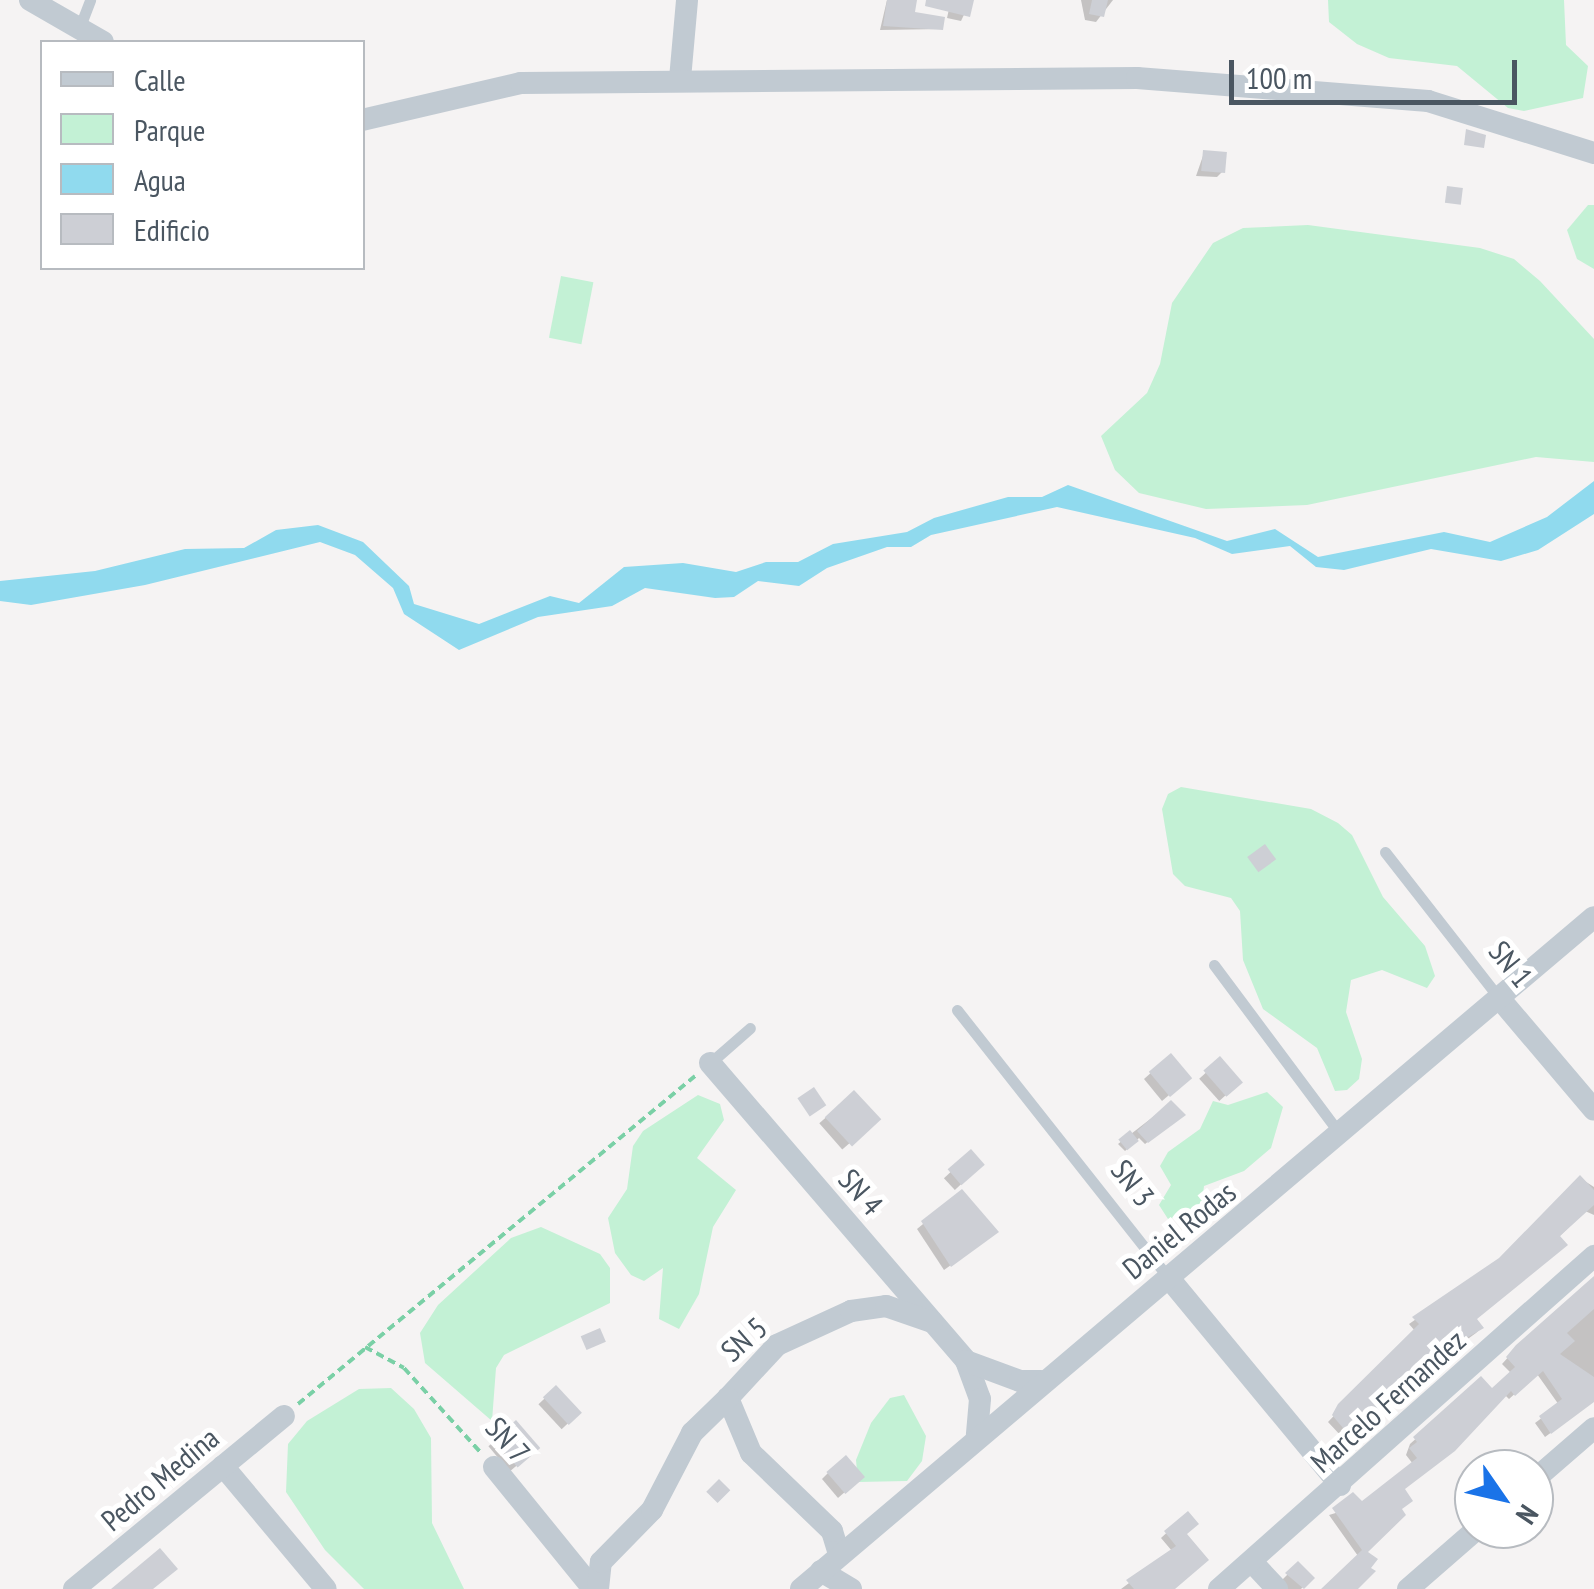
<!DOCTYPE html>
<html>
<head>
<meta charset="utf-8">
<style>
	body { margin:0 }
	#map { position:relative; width:1594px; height:1589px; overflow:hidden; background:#f5f3f3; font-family:"PT Sans Narrow",sans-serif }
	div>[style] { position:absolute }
	.green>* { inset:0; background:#c3f1d5; transform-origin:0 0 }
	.water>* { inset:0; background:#90daee }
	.shadow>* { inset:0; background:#0003; transform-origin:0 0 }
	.building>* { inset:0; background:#cdcfd5; transform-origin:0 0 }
	.path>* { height:4px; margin-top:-2px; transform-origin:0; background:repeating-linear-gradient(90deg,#7ad0a6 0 8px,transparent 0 13px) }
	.lane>* { height:11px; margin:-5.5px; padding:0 5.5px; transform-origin:5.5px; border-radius:5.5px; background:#c1cad2 }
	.street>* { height:22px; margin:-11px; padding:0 11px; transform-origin:11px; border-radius:11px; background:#c1cad2 }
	span { translate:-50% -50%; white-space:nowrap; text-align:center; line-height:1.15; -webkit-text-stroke:10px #fff; paint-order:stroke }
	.street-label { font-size:30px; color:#4a5661 }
	.legend { position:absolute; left:40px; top:40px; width:325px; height:230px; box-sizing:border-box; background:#fff; border:2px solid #b7bbc0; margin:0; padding:12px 18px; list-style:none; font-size:30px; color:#4a5661 }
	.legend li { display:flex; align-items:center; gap:20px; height:50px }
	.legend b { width:50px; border:2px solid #b7bbc0 }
	.north { position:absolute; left:1454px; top:1449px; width:100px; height:100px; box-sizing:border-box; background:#fff; border:2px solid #b7bbc0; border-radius:50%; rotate:124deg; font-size:28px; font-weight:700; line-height:40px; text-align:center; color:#4a5661 }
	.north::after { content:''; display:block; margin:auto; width:35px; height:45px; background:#1a73e8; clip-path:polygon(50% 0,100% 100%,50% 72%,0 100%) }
	.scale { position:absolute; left:1229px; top:60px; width:288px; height:45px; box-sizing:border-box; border:5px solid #4a5661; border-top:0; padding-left:12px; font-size:30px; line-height:35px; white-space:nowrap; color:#4a5661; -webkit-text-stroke:8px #fff; paint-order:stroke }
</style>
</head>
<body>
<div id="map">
	<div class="green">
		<i style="clip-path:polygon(1328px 0,1564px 0,1566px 45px,1588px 66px,1583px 98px,1524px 111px,1508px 108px,1457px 66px,1389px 58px,1357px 44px,1329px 22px)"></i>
		<i style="clip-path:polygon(1588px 205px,1594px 205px,1594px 269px,1577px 259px,1567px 230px)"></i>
		<i style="clip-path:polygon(1308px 225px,1480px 248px,1514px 259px,1540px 281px,1594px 339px,1594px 462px,1536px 457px,1307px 505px,1206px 509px,1139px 493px,1115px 470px,1101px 436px,1147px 393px,1160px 364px,1172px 303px,1213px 243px,1243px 228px)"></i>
		<i style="left:561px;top:276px;width:33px;height:63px;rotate:11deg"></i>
		<i style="clip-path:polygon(1181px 787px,1311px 809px,1338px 823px,1352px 835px,1383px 897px,1425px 946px,1435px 976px,1427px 988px,1382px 970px,1351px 980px,1346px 1012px,1362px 1059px,1359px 1079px,1347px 1090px,1335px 1091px,1317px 1048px,1263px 1009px,1243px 960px,1240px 911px,1231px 898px,1185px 886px,1173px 874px,1162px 809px,1168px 794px)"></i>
		<i style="clip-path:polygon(1267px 1092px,1283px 1107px,1271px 1148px,1244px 1171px,1204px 1186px,1200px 1220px,1192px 1214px,1168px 1219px,1159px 1205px,1171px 1185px,1160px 1166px,1168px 1152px,1200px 1129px,1213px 1101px,1228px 1105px)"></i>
		<i style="clip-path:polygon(698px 1095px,720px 1104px,724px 1120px,697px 1158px,736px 1190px,713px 1227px,699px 1294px,679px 1329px,659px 1319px,663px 1268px,644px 1281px,631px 1275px,615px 1253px,608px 1218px,627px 1189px,633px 1146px,643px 1131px)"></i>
		<i style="clip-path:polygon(541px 1227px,600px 1254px,610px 1268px,610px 1303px,504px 1355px,496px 1368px,492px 1421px,425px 1363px,420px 1333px,438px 1305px,511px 1238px)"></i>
		<i style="clip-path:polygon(391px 1388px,414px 1409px,431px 1438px,432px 1523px,464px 1589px,364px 1589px,325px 1550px,286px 1492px,288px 1444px,307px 1421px,359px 1389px)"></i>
		<i style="clip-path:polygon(904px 1395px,926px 1436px,922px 1461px,907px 1481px,858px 1482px,856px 1460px,871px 1423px,890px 1398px)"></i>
	</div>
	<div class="water">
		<i style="clip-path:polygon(1594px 481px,1594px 514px,1538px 550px,1501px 561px,1431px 549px,1344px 570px,1316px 567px,1290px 546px,1232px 554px,1195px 538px,1057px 507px,931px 535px,911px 547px,887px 547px,827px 568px,799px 586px,758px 581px,734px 597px,715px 598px,645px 588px,612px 606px,538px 617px,459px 650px,404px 614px,393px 588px,355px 555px,320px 542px,145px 585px,31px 605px,0 601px,0 581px,95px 571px,185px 549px,244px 548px,276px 530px,318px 525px,363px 542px,409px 586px,414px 604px,479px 624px,550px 596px,579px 603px,624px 567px,683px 563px,736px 572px,766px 562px,798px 562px,833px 544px,907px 532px,934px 518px,1008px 497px,1042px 497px,1068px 485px,1227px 541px,1275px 529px,1318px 557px,1444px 532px,1490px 542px,1547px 517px)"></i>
	</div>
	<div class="shadow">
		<i style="clip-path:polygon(887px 0,915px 0,913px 14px,941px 29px,880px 30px)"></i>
		<i style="clip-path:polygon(951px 0,971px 0,961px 21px,947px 18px)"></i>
		<i style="clip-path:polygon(1081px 0,1113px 0,1096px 22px,1085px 20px)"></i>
		<i style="clip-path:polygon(1204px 153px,1223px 171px,1217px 177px,1196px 176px)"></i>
		<i style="clip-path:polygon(1170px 1056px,1182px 1084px,1162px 1101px,1144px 1079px)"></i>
		<i style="left:1220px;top:1060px;width:30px;height:28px;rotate:48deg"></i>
		<i style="left:854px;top:1093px;width:35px;height:46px;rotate:49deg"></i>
		<i style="clip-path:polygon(1171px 1103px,1182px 1115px,1145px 1144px,1139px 1138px,1125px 1151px,1118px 1144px)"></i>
		<i style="left:971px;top:1153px;width:16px;height:37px;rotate:47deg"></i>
		<i style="clip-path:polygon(1580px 1178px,1594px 1187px,1594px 1215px,1585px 1211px,1475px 1320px,1481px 1328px,1476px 1333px,1408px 1382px,1355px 1434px,1350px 1429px,1342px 1437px,1328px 1422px,1415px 1331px,1409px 1324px,1500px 1261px)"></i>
		<i style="clip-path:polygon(962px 1192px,990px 1237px,944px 1270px,917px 1229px)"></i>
		<i style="clip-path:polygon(1594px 1283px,1594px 1389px,1579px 1412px,1545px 1437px,1535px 1423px,1559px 1405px,1537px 1374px,1509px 1399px,1504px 1394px,1402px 1490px,1399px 1510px,1364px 1553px,1354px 1589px,1324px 1589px,1358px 1556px,1329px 1515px,1362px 1505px,1413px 1464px,1406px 1455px,1410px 1444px,1481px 1380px,1492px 1391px,1512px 1374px,1502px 1364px,1512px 1353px)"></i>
		<i style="left:556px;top:1388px;width:34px;height:24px;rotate:47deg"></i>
		<i style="left:516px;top:1423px;width:33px;height:36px;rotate:50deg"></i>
		<i style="clip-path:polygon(828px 1473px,855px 1483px,838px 1498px,822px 1479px)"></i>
		<i style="clip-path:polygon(1187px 1514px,1173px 1589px,1121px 1589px,1172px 1551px,1161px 1538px)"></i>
		<i style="clip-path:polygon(1298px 1564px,1312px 1578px,1301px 1589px,1288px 1589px,1281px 1581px)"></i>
	</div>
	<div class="building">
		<i style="clip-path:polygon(887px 0,917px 0,915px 12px,945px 17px,943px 30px,883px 26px)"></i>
		<i style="clip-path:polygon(926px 0,974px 0,970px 17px,925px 6px)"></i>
		<i style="clip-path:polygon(1092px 0,1108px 0,1104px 17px,1089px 14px)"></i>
		<i style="clip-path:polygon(1466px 129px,1486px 135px,1484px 148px,1464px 145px)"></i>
		<i style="left:1203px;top:150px;width:24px;height:21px;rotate:5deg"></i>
		<i style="left:1447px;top:186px;width:16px;height:17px;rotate:7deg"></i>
		<i style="left:1265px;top:844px;width:19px;height:22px;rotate:54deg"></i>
		<i style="left:1171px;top:1053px;width:33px;height:29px;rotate:50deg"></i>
		<i style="left:1220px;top:1056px;width:35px;height:22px;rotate:49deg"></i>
		<i style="left:814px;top:1087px;width:22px;height:20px;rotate:56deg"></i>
		<i style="left:854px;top:1090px;width:40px;height:40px;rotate:47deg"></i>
		<i style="clip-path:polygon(1171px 1100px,1186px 1115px,1148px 1143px,1137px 1131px)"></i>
		<i style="left:1130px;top:1130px;width:14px;height:15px;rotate:51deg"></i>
		<i style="left:971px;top:1149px;width:21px;height:31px;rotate:49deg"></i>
		<i style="clip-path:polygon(1580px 1175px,1594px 1190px,1594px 1205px,1560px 1236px,1568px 1245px,1477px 1319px,1484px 1328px,1447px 1349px,1361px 1430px,1357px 1426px,1348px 1434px,1332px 1415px,1338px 1404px,1419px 1324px,1412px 1317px,1499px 1258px)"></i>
		<i style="clip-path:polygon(962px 1189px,999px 1232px,951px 1267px,921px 1221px)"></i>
		<i style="clip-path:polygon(1594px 1276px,1594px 1309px,1567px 1333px,1575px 1341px,1560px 1354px,1594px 1377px,1594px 1402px,1551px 1434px,1539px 1416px,1562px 1399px,1543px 1371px,1515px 1396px,1511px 1391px,1455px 1451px,1405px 1489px,1413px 1501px,1402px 1509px,1406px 1515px,1368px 1552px,1378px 1559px,1371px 1568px,1376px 1571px,1358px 1589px,1321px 1589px,1362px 1550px,1332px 1508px,1353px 1492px,1362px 1501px,1417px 1458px,1409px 1448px,1417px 1442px,1413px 1437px,1481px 1376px,1492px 1388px,1515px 1367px,1506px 1357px,1516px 1345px)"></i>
		<i style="left:600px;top:1328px;width:15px;height:21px;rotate:67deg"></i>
		<i style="left:556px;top:1385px;width:38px;height:18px;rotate:47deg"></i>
		<i style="left:516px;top:1420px;width:37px;height:30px;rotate:49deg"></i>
		<i style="left:846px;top:1455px;width:29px;height:26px;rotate:49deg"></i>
		<i style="left:719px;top:1479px;width:16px;height:18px;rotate:45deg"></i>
		<i style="clip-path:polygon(1188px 1511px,1199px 1524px,1187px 1534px,1209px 1560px,1175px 1589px,1134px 1589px,1126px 1580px,1176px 1546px,1164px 1531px)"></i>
		<i style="clip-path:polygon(160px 1548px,178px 1569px,153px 1589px,111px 1589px)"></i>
		<i style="clip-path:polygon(1298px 1561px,1315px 1578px,1304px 1589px,1285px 1573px)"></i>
	</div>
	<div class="path">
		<i style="left:365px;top:1347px;width:44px;rotate:28.3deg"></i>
		<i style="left:404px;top:1368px;width:115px;rotate:47.8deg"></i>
		<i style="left:298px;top:1404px;width:515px;rotate:-39.56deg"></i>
	</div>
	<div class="lane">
		<i style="left:79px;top:29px;width:31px;rotate:-69deg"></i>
		<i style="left:1385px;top:852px;width:187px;rotate:52deg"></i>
		<i style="left:1214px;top:965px;width:209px;rotate:53.3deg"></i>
		<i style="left:957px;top:1010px;width:340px;rotate:51.7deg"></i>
		<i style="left:710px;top:1063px;width:53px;rotate:-41.2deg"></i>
	</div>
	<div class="street">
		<i style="left:30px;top:0;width:84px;rotate:29.9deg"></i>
		<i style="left:680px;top:79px;width:79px;rotate:-84.9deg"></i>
		<i style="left:362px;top:120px;width:163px;rotate:-13.1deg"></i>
		<i style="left:521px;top:83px;width:616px;rotate:-0.47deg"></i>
		<i style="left:1137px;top:78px;width:292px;rotate:4.5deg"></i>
		<i style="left:1428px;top:101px;width:174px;rotate:17.4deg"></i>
		<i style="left:1500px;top:999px;width:145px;rotate:49.7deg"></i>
		<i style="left:710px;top:1063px;width:393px;rotate:49.3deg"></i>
		<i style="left:966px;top:1361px;width:40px;rotate:69.8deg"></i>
		<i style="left:980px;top:1399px;width:36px;rotate:95deg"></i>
		<i style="left:1168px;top:1277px;width:270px;rotate:50.4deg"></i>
		<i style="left:966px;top:1361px;width:58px;rotate:20.3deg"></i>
		<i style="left:1020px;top:1381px;width:21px"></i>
		<i style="left:223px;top:1466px;width:160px;rotate:50.1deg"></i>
		<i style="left:494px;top:1467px;width:157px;rotate:50.9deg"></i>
		<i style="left:1534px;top:1480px;width:79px;rotate:-40.9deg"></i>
		<i style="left:839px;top:1554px;width:24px;rotate:-107deg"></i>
		<i style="left:832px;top:1531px;width:112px;rotate:-136.1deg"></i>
		<i style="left:751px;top:1453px;width:60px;rotate:-112.7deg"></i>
		<i style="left:728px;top:1398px;width:72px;rotate:-47.2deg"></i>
		<i style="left:777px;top:1345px;width:81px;rotate:-24.7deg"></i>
		<i style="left:851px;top:1311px;width:35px;rotate:-8deg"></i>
		<i style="left:886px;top:1306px;width:49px;rotate:19.2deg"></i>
		<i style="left:1252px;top:1562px;width:37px;rotate:47deg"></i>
		<i style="left:821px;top:1571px;width:35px;rotate:31deg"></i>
		<i style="left:74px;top:1589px;width:272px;rotate:-39.5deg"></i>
		<i style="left:598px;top:1589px;width:27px;rotate:-84deg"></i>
		<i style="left:601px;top:1562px;width:73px;rotate:-45.6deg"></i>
		<i style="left:652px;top:1510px;width:87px;rotate:-62.5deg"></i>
		<i style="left:692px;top:1433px;width:50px;rotate:-44.2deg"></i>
		<i style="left:801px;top:1589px;width:1039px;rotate:-40.28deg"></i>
		<i style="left:1219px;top:1589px;width:502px;rotate:-41.61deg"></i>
		<i style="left:1408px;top:1589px;width:91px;rotate:-41deg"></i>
	</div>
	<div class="street-label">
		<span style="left:1511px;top:964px;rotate:51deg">SN 1</span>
		<span style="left:1133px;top:1183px;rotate:52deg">SN 3</span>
		<span style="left:861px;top:1192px;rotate:49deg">SN 4</span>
		<span style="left:1179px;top:1230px;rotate:-39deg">Daniel Rodas</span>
		<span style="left:744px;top:1339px;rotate:-41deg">SN 5</span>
		<span style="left:1388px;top:1401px;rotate:-42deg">Marcelo Fernandez</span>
		<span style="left:508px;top:1440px;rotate:48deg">SN 7</span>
		<span style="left:160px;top:1479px;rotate:-40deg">Pedro Medina</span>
	</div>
	<ul class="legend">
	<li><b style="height:12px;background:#c1cad2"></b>Calle</li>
	<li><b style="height:28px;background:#c3f1d5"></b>Parque</li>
	<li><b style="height:28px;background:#90daee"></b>Agua</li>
	<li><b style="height:28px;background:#cdcfd5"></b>Edificio</li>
	</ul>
	<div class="north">N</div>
	<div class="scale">100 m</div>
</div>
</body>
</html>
